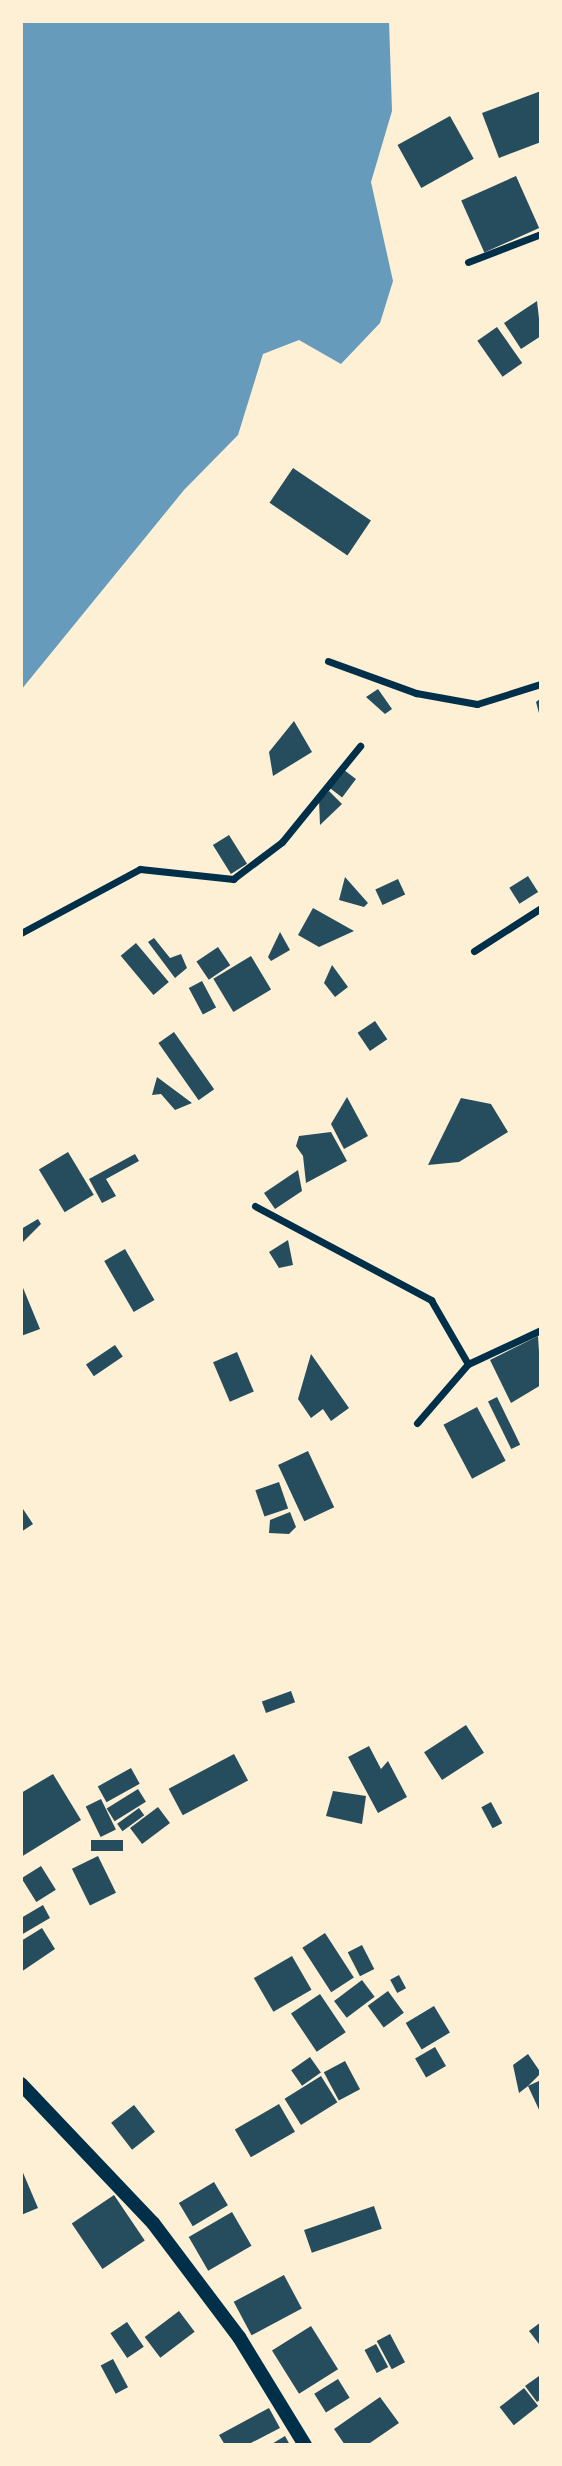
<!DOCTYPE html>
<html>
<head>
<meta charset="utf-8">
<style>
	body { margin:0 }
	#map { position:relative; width:562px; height:2466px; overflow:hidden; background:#fdf0d5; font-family:Literata,serif }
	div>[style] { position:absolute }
	.water>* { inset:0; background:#669bbc }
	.building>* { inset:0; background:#264d5e; transform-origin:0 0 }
	.minor>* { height:7px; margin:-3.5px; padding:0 3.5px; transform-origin:3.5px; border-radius:3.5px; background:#003049 }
	.secondary>* { height:14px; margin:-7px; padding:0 7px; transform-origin:7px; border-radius:7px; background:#003049 }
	span { translate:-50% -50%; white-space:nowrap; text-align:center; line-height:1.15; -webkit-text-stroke:5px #fdf0d5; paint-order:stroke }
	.frame { position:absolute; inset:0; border:23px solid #fdf0d5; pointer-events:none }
</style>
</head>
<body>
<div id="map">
	<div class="water">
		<i style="clip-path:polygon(21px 21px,389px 21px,392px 111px,371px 182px,393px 281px,380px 323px,341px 364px,299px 340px,263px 354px,238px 435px,184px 490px,21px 690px)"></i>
	</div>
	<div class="building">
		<i style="clip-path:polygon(541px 91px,541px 142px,499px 158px,482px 113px)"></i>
		<i style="left:450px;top:116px;width:49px;height:60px;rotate:61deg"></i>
		<i style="left:516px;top:176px;width:57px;height:60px;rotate:66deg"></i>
		<i style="clip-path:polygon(537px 301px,541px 336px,521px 349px,504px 323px)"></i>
		<i style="left:497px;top:327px;width:44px;height:24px;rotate:55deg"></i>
		<i style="left:293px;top:468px;width:94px;height:42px;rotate:34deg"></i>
		<i style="clip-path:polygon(378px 689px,392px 709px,385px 714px,366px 697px)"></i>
		<i style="clip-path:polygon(541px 698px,541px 717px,540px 717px,536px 702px)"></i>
		<i style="clip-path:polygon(294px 721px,312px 752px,273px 776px,269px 752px)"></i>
		<i style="left:344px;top:770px;width:15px;height:23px;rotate:37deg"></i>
		<i style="clip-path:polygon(329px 791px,342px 804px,320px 825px,319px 800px)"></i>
		<i style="left:229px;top:835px;width:34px;height:19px;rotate:58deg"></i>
		<i style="left:528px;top:876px;width:19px;height:22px;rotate:58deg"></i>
		<i style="clip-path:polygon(345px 877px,368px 903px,364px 907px,339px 900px)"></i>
		<i style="left:398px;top:879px;width:17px;height:25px;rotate:65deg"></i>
		<i style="clip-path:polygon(313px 908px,354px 931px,319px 947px,298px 935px)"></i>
		<i style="clip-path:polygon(280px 932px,290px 950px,271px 961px,268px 957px)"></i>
		<i style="clip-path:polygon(154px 938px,170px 958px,181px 954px,187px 968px,175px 978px,148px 942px)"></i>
		<i style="left:136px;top:943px;width:51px;height:20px;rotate:50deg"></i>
		<i style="left:218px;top:947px;width:22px;height:26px;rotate:56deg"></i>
		<i style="left:251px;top:956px;width:39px;height:44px;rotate:59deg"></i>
		<i style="clip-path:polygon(332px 965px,348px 987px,335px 997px,324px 983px)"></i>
		<i style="left:202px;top:981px;width:30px;height:15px;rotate:62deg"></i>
		<i style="left:375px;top:1021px;width:22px;height:21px;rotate:56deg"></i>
		<i style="left:174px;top:1032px;width:70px;height:19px;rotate:55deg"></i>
		<i style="clip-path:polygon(157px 1077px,192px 1103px,175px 1110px,161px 1094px,152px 1095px)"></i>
		<i style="clip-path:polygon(347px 1097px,368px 1136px,344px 1149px,331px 1124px)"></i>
		<i style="clip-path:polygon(461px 1098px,491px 1104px,508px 1132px,459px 1162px,428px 1165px)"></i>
		<i style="clip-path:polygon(331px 1132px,347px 1161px,306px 1183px,303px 1156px,296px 1146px,299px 1136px)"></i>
		<i style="left:68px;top:1152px;width:50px;height:34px;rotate:59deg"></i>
		<i style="clip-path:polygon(135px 1154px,139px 1161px,106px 1179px,116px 1196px,102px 1203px,89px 1179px)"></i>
		<i style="clip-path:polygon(298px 1170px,302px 1191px,275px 1209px,264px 1193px)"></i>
		<i style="clip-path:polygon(38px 1219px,41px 1224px,21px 1244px,21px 1229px)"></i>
		<i style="clip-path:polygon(288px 1240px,293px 1265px,279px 1268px,269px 1252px)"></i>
		<i style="left:125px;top:1249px;width:59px;height:24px;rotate:60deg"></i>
		<i style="clip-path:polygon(21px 1283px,40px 1329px,21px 1336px)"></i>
		<i style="clip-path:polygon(538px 1336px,541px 1385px,511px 1403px,490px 1360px)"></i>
		<i style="left:115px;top:1345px;width:14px;height:35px;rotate:56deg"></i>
		<i style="left:237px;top:1352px;width:43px;height:26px;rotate:67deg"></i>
		<i style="clip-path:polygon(311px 1354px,349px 1408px,331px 1421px,323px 1409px,311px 1418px,298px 1399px)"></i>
		<i style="left:497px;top:1397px;width:53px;height:10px;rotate:64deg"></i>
		<i style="left:477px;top:1407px;width:61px;height:38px;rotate:62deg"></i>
		<i style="left:308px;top:1451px;width:62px;height:33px;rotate:65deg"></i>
		<i style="left:279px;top:1482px;width:28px;height:25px;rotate:71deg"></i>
		<i style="clip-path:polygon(21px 1506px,33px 1524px,21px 1532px)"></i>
		<i style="clip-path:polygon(290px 1512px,296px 1527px,289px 1534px,269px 1533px,270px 1520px)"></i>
		<i style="left:291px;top:1691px;width:12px;height:31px;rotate:70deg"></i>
		<i style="left:466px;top:1725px;width:33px;height:50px;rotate:57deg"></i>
		<i style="clip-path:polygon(369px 1746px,381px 1769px,388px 1761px,407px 1797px,378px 1813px,348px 1757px)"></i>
		<i style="left:234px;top:1754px;width:30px;height:74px;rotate:62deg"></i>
		<i style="left:131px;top:1768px;width:18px;height:38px;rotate:61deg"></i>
		<i style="clip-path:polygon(53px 1774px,81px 1820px,21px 1857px,21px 1793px)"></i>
		<i style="left:138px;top:1789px;width:15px;height:37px;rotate:58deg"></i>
		<i style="clip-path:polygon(333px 1791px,366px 1796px,362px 1824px,326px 1816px)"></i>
		<i style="left:101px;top:1799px;width:34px;height:17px;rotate:64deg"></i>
		<i style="left:491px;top:1802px;width:24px;height:11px;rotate:62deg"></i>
		<i style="left:158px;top:1807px;width:20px;height:35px;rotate:53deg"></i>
		<i style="left:139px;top:1808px;width:9px;height:27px;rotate:54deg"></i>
		<i style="left:123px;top:1840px;width:11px;height:32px;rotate:90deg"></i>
		<i style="left:98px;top:1856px;width:41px;height:29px;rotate:64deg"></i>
		<i style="left:41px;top:1866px;width:28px;height:23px;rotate:58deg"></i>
		<i style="clip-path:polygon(43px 1905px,50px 1918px,21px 1935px,21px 1918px)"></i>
		<i style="clip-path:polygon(42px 1928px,55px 1949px,21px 1972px,21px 1941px)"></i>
		<i style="left:325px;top:1933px;width:53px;height:27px;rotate:57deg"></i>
		<i style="left:362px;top:1945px;width:27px;height:16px;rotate:63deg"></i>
		<i style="left:292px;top:1956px;width:39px;height:44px;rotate:60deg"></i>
		<i style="left:399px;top:1975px;width:15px;height:10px;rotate:62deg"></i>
		<i style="left:362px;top:1980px;width:21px;height:35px;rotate:53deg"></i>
		<i style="left:388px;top:1991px;width:27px;height:25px;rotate:54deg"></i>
		<i style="left:320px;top:1994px;width:46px;height:35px;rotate:56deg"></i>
		<i style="left:434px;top:2006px;width:31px;height:33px;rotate:59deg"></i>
		<i style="left:435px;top:2047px;width:22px;height:23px;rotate:60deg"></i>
		<i style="clip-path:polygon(528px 2054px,541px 2073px,528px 2086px,541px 2080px,541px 2114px,528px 2086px,519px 2093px,513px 2065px)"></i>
		<i style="left:310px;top:2057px;width:19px;height:23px;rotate:55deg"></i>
		<i style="left:345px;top:2061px;width:32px;height:24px;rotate:62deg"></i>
		<i style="left:321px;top:2076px;width:31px;height:43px;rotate:58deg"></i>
		<i style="left:279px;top:2104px;width:32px;height:51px;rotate:60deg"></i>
		<i style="left:134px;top:2105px;width:34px;height:29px;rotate:52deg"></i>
		<i style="clip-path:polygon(21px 2168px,38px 2208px,21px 2215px)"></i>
		<i style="left:214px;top:2182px;width:27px;height:41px;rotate:59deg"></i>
		<i style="left:114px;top:2195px;width:55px;height:51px;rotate:56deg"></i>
		<i style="left:374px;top:2206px;width:24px;height:74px;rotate:71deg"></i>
		<i style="left:232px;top:2212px;width:39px;height:50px;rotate:60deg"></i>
		<i style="left:284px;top:2275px;width:38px;height:57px;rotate:62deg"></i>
		<i style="left:179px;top:2311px;width:26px;height:43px;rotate:53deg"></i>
		<i style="left:127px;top:2322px;width:30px;height:20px;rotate:56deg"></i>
		<i style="clip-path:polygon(541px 2322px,541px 2342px,539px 2344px,529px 2331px)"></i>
		<i style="left:311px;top:2326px;width:51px;height:46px;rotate:58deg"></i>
		<i style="left:390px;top:2334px;width:32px;height:15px;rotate:62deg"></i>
		<i style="left:376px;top:2344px;width:26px;height:13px;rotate:62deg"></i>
		<i style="left:113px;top:2359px;width:32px;height:14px;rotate:62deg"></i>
		<i style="clip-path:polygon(539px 2376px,541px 2399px,537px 2402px,525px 2386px)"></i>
		<i style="left:338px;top:2379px;width:22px;height:28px;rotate:58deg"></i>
		<i style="left:524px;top:2388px;width:23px;height:31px;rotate:52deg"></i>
		<i style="clip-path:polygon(380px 2397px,399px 2423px,367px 2445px,345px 2445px,334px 2429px)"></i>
		<i style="clip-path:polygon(269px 2408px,280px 2428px,247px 2445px,225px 2445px,219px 2435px)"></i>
		<i style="clip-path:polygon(285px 2436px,290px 2445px,270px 2445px)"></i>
	</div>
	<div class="minor">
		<i style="left:468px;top:262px;width:78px;rotate:-21deg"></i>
		<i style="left:328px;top:661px;width:94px;rotate:20deg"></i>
		<i style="left:416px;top:693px;width:62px;rotate:10.2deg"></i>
		<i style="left:477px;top:704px;width:67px;rotate:-17.4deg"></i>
		<i style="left:21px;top:933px;width:135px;rotate:-28.3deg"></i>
		<i style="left:140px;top:869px;width:94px;rotate:6.1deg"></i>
		<i style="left:233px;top:879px;width:61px;rotate:-37.1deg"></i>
		<i style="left:282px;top:842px;width:124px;rotate:-50.9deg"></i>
		<i style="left:474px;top:951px;width:80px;rotate:-32.7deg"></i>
		<i style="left:255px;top:1206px;width:200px;rotate:28.1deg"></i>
		<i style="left:431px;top:1300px;width:74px;rotate:60deg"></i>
		<i style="left:417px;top:1423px;width:78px;rotate:-49.2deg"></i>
		<i style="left:468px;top:1364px;width:81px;rotate:-25deg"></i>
	</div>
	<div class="secondary">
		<i style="left:21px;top:2084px;width:192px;rotate:46.5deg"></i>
		<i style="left:153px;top:2223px;width:143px;rotate:53deg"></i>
		<i style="left:239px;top:2337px;width:127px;rotate:58.6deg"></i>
	</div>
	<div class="frame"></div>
</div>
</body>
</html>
